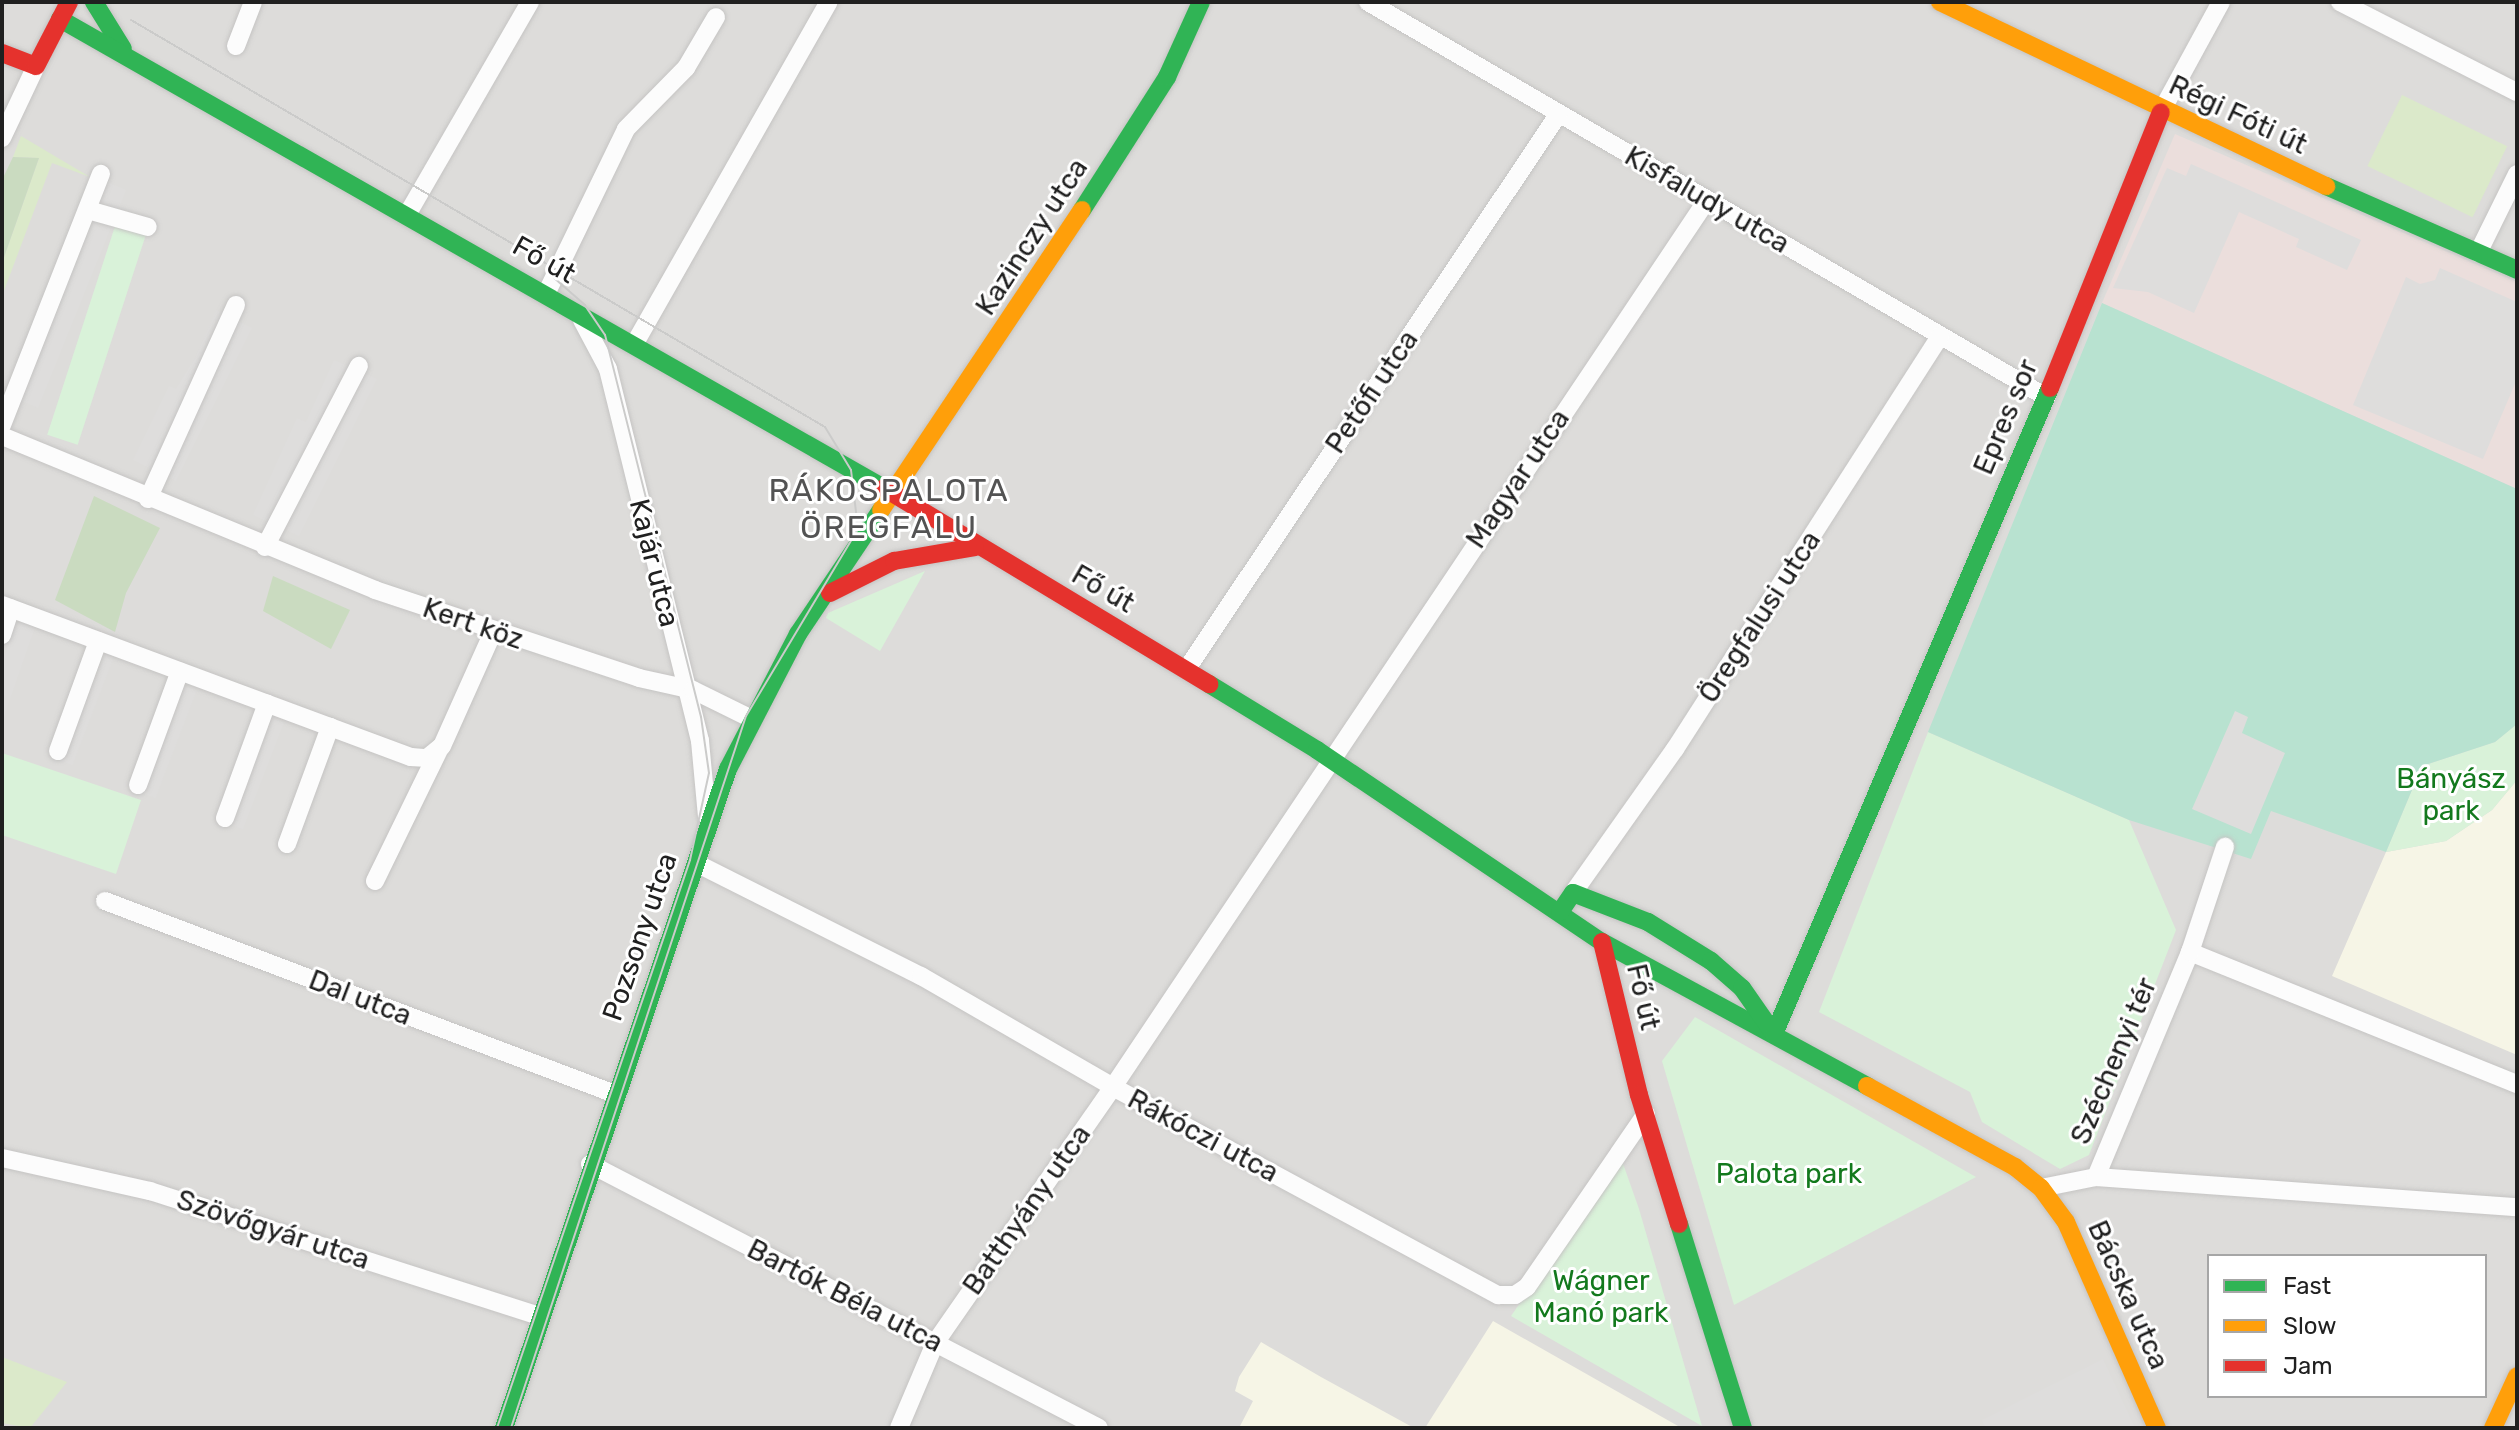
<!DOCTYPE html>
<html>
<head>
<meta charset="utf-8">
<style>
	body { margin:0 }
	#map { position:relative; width:2519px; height:1430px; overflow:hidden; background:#eeece9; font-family:Rubik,sans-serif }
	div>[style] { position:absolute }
	.residential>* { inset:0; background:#dddcda }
	.commercial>* { inset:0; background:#ebdedc }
	.education>* { inset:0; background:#f6f5e6 }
	.grass>* { inset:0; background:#dbe9ca; transform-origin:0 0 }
	.forest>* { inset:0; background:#cadbc0 }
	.park>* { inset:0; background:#d9f2d9; transform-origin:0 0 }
	.pitch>* { inset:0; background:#b8e2d0 }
	.parking>* { inset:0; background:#dedddc; transform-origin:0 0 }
	.roads { filter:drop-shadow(0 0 2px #c5c4c3) drop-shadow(0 0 2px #c5c4c3) }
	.street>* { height:18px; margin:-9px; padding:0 9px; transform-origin:9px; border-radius:9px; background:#fcfcfc }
	.fast>* { height:18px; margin:-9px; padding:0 9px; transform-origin:9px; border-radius:9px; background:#30b455 }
	.slow>* { height:18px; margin:-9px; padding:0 9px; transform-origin:9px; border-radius:9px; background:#ff9f0a }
	.jam>* { height:18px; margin:-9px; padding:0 9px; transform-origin:9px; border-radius:9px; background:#e5322d }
	.tram>* { height:2px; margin:-1px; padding:0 1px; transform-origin:1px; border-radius:1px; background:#cbcbca }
	span { translate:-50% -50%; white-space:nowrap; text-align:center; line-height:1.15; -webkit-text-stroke:6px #fff; paint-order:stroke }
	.street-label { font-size:28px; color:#202020 }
	.park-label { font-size:28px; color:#13791d }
	.quarter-label { font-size:32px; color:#535353; letter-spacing:2px }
	.frame { position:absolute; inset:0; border:4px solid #202020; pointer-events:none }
	.legend { position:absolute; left:2207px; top:1254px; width:280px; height:144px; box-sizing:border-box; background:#fff; border:2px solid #a6a6a6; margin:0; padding:10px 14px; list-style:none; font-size:24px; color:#202020 }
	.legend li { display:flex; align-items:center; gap:16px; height:40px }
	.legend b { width:40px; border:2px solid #a6a6a6 }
</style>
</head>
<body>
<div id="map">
	<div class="residential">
		<i style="clip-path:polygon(evenodd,2px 2px,2517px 2px,2517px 1428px,2px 1428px,2px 2px,2209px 1256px,2485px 1256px,2485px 1396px,2209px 1396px,2209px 1256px)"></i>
	</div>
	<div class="commercial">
		<i style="clip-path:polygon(2175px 134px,2517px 282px,2517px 489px,2102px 303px)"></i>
	</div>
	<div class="education">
		<i style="clip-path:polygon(2517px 780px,2517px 1055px,2332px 976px,2386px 852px,2446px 841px,2492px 810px)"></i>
		<i style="clip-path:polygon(1493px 1321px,1678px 1426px,1680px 1428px,1425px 1428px)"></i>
		<i style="clip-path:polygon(1261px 1342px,1321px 1377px,1414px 1428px,1239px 1428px,1253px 1401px,1235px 1391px,1239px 1377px)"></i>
	</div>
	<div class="grass">
		<i style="left:2402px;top:95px;width:117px;height:79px;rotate:26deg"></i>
		<i style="clip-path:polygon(21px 136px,90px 177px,52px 163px,2px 296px,2px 263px,39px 158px,13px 157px)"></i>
		<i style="clip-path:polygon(2px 1357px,67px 1382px,30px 1428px,2px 1423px)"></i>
	</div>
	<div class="forest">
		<i style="clip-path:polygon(13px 157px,39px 158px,2px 263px,2px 180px)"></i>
		<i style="clip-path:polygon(94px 496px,160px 528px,126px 593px,115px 632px,55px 600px)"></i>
		<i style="clip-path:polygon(273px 576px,350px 610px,331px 649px,263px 611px)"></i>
	</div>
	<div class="park">
		<i style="left:118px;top:217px;width:32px;height:229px;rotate:18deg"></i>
		<i style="clip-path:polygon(925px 571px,880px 651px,826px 618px,828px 613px)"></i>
		<i style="clip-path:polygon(2517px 724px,2517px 780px,2492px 810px,2446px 841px,2386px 852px,2422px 766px,2495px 742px)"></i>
		<i style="clip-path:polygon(1928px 732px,2129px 820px,2176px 930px,2089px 1155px,2060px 1169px,1982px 1122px,1970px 1092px,1819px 1012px)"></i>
		<i style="clip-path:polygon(2px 753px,141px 800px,116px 874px,2px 835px)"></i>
		<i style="clip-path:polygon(1695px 1017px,1976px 1177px,1734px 1305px,1662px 1061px)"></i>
		<i style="clip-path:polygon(1621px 1158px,1639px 1209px,1702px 1426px,1511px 1316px)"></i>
	</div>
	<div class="pitch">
		<i style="clip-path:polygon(2102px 303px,2517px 489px,2517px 724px,2495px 742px,2422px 766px,2386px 852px,2271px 811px,2251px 859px,2129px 820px,1928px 732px)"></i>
	</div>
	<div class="parking">
		<i style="clip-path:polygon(2191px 164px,2361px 240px,2347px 270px,2296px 247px,2299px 239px,2239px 212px,2194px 313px,2148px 292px,2113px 288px,2167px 168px,2186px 176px)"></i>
		<i style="clip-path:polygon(101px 179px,126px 190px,38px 408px,19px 400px)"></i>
		<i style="clip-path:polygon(2440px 268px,2517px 302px,2517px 379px,2483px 459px,2353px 405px,2406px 277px,2420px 284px,2435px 280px)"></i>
		<i style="clip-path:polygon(216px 310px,252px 328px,176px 481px,133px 460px,169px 386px,176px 389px,195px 358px)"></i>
		<i style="clip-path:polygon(334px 360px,377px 379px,299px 536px,253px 515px,297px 418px,306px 422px)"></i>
		<i style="clip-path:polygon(17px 621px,35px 627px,2px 722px,2px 664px)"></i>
		<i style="left:96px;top:651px;width:19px;height:115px;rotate:21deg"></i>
		<i style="left:179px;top:684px;width:19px;height:115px;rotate:21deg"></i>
		<i style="clip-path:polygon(2235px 711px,2248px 717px,2242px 733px,2285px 753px,2251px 834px,2192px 809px)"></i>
		<i style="left:266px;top:716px;width:19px;height:114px;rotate:21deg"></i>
		<i style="left:1797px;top:1054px;width:101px;height:15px;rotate:28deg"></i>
		<i style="clip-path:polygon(2103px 1359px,2135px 1428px,1985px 1428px,1982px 1420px)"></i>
	</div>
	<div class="roads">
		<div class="street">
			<i style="left:1368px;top:2px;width:785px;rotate:30.22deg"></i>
			<i style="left:2340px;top:2px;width:199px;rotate:27deg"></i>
			<i style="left:236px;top:46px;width:47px;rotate:-68.9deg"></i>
			<i style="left:2161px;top:112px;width:125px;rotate:-61.4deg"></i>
			<i style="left:2px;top:138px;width:80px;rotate:-64.7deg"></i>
			<i style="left:88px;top:210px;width:62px;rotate:15.8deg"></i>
			<i style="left:407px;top:215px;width:246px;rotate:-60deg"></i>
			<i style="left:2478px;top:253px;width:88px;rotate:-63.7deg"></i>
			<i style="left:546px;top:294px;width:183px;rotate:-64.1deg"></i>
			<i style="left:626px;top:129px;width:86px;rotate:-45.5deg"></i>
			<i style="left:686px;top:68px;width:59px;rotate:-59.5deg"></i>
			<i style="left:582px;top:320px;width:55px;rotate:62deg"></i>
			<i style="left:608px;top:369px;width:383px;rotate:76.1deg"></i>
			<i style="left:700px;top:741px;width:75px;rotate:84.7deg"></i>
			<i style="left:635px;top:343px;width:392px;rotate:-60.4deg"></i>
			<i style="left:2px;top:425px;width:270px;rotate:-68.5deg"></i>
			<i style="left:2px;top:436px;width:404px;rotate:22.4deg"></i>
			<i style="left:375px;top:590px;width:278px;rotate:18.4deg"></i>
			<i style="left:639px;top:678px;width:55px;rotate:12.5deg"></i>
			<i style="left:693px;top:690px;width:64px;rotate:26.2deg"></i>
			<i style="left:148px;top:499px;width:213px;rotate:-65.6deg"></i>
			<i style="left:265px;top:547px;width:204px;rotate:-62.6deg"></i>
			<i style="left:2px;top:605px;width:436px;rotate:20.4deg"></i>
			<i style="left:411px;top:757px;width:16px;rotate:4deg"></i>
			<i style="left:427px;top:758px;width:19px;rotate:-39deg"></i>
			<i style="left:442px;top:746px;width:125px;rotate:-65.9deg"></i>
			<i style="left:2px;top:635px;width:28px;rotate:-72deg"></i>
			<i style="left:1186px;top:670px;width:668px;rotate:-56.17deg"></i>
			<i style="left:58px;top:751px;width:117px;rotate:-70deg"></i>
			<i style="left:138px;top:785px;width:121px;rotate:-69.8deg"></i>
			<i style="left:225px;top:818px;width:122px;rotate:-69.9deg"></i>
			<i style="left:287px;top:844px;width:125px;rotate:-69.8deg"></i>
			<i style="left:696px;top:863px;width:252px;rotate:26.7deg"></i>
			<i style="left:921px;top:976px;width:222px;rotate:30deg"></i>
			<i style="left:1113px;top:1087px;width:438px;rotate:28.4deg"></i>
			<i style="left:1498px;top:1295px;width:17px"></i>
			<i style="left:1515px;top:1295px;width:14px;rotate:-34deg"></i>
			<i style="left:1527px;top:1287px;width:210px;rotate:-55.5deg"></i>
			<i style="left:375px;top:881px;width:148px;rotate:-64deg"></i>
			<i style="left:1573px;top:893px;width:176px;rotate:-54.7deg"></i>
			<i style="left:1675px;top:749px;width:491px;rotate:-57.3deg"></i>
			<i style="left:105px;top:901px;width:545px;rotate:20.73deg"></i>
			<i style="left:2190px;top:952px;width:353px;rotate:22deg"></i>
			<i style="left:2px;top:1158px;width:152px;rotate:12.6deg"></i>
			<i style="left:150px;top:1191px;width:410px;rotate:17.8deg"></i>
			<i style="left:590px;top:1164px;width:573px;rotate:27.41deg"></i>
			<i style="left:2096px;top:1177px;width:422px;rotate:4.1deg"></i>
			<i style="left:2041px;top:1188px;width:56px;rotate:-11.3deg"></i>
			<i style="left:2096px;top:1177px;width:244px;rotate:-67.3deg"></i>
			<i style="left:2190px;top:952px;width:111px;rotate:-71.6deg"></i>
			<i style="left:899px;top:1428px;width:92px;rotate:-67deg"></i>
			<i style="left:935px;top:1343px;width:312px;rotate:-55.2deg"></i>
			<i style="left:1113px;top:1087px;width:1068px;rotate:-56.19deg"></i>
		</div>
		<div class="fast">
			<i style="left:94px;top:2px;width:55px;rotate:58.3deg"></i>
			<i style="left:60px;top:19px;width:948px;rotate:29.65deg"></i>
			<i style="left:2326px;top:186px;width:209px;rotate:23.7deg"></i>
			<i style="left:1082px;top:210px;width:158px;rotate:-57.4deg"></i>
			<i style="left:1167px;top:77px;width:82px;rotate:-65.6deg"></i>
			<i style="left:1209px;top:684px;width:127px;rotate:31.4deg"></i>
			<i style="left:1317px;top:750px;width:344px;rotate:34deg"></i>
			<i style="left:1602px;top:942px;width:302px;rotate:28.5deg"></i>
			<i style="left:1560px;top:912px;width:23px;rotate:-56deg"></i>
			<i style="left:1573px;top:893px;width:80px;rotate:21.1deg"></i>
			<i style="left:1648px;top:922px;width:74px;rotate:31.8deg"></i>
			<i style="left:1711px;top:961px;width:41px;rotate:41.1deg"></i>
			<i style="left:1742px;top:988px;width:52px;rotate:55.1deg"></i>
			<i style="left:1774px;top:1034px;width:702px;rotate:-66.87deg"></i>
			<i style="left:1679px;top:1224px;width:214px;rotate:72.6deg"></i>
			<i style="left:504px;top:1428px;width:696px;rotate:-71.23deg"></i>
			<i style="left:728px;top:769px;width:152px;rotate:-62.6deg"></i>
			<i style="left:798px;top:634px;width:149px;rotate:-56.2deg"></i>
		</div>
		<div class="slow">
			<i style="left:1940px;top:2px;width:428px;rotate:25.5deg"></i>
			<i style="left:881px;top:510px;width:361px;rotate:-56.2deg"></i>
			<i style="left:1867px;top:1086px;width:169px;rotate:28.7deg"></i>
			<i style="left:2015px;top:1167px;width:33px;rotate:39deg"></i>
			<i style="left:2041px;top:1188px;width:42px;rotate:53.7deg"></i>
			<i style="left:2066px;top:1222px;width:225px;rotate:66.2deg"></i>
			<i style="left:2493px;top:1428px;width:57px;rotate:-65.2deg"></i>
		</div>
		<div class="jam">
			<i style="left:2px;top:53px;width:36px;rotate:21deg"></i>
			<i style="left:36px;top:66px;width:72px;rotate:-62.7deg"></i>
			<i style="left:2050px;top:388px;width:297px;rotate:-68.1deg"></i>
			<i style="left:884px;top:488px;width:380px;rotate:31.1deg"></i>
			<i style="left:830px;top:593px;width:72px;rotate:-26.6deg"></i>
			<i style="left:894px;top:561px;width:82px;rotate:-9.8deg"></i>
			<i style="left:1602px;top:942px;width:157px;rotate:76.4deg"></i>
			<i style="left:1639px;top:1095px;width:135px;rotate:72.8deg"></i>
		</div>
	</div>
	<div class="tram">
		<i style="left:131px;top:20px;width:805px;rotate:30.39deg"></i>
		<i style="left:825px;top:427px;width:50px;rotate:58.8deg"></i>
		<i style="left:851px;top:470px;width:59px;rotate:83.2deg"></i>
		<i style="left:858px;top:529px;width:218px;rotate:120.9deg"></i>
		<i style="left:746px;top:716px;width:750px;rotate:108.27deg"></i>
		<i style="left:497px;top:1428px;width:600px;rotate:-71.23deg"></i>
		<i style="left:690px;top:860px;width:89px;rotate:-77.7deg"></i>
		<i style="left:709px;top:773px;width:57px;rotate:-98.1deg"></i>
		<i style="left:701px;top:717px;width:394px;rotate:-104.1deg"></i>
		<i style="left:605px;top:335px;width:36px;rotate:-124deg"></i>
		<i style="left:585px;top:305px;width:41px;rotate:-138.9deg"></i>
	</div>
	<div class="street-label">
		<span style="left:2238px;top:115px;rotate:25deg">Régi Fóti út</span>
		<span style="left:1707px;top:200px;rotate:30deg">Kisfaludy utca</span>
		<span style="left:1032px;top:237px;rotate:-57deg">Kazinczy utca</span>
		<span style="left:544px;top:260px;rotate:29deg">Fő út</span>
		<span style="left:1372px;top:392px;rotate:-56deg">Petőfi utca</span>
		<span style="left:2006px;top:417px;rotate:-67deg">Epres sor</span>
		<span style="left:1518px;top:479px;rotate:-56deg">Magyar utca</span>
		<span style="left:654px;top:563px;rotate:76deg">Kajár utca</span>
		<span style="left:1103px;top:589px;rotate:30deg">Fő út</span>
		<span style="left:1760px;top:617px;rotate:-57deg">Öregfalusi utca</span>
		<span style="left:473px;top:624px;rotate:19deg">Kert köz</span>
		<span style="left:640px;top:937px;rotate:-71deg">Pozsony utca</span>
		<span style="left:1643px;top:997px;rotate:77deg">Fő út</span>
		<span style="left:360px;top:998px;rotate:21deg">Dal utca</span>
		<span style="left:2114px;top:1061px;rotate:-67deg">Széchenyi tér</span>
		<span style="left:1203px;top:1136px;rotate:28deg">Rákóczi utca</span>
		<span style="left:1027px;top:1210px;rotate:-55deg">Batthyány utca</span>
		<span style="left:273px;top:1230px;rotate:18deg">Szövőgyár utca</span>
		<span style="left:2128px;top:1295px;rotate:66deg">Bácska utca</span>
		<span style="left:845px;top:1296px;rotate:27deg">Bartók Béla utca</span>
	</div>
	<div class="park-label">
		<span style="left:2451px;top:795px">Bányász<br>park</span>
		<span style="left:1789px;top:1174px">Palota park</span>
		<span style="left:1601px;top:1297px">Wágner<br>Manó park</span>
	</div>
	<div class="quarter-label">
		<span style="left:889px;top:509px">RÁKOSPALOTA<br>ÖREGFALU</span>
	</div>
	<div class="frame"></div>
	<ul class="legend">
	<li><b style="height:10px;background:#30b455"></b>Fast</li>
	<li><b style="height:10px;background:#ff9f0a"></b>Slow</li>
	<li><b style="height:10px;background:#e5322d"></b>Jam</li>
	</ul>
</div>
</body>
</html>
